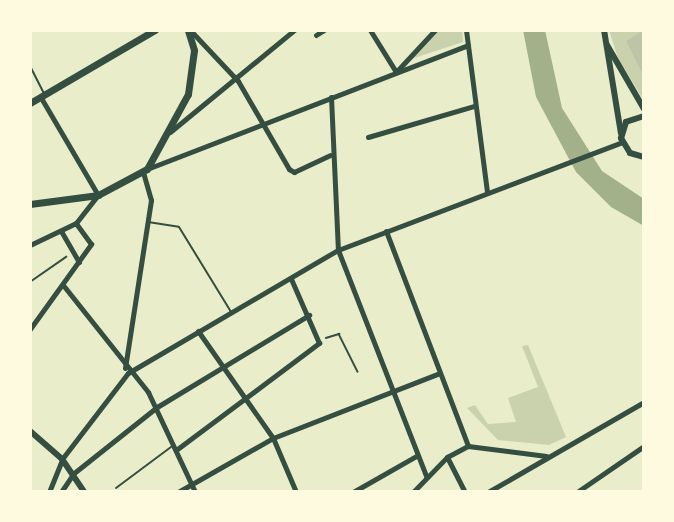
<!DOCTYPE html>
<html>
<head>
<meta charset="utf-8">
<style>
	body { margin:0 }
	#map { position:relative; width:674px; height:522px; overflow:hidden; background:#e9edc9; font-family:Roboto,sans-serif }
	div>[style] { position:absolute }
	.green>* { inset:0; background:#cad2ad }
	.water>* { inset:0; background:#a3b18a }
	.building>* { inset:0; background:#bcc5a7 }
	.path>* { height:1.5px; margin:-0.75px; padding:0 0.75px; transform-origin:0.75px; border-radius:0.75px; background:#344e41 }
	.service>* { height:2px; margin:-1px; padding:0 1px; transform-origin:1px; border-radius:1px; background:#344e41 }
	.minor>* { height:5px; margin:-2.5px; padding:0 2.5px; transform-origin:2.5px; border-radius:2.5px; background:#344e41 }
	.tertiary>* { height:6px; margin:-3px; padding:0 3px; transform-origin:3px; border-radius:3px; background:#344e41 }
	.secondary>* { height:7px; margin:-3.5px; padding:0 3.5px; transform-origin:3.5px; border-radius:3.5px; background:#344e41 }
	span { translate:-50% -50%; white-space:nowrap; text-align:center; line-height:1.15; -webkit-text-stroke:5px #fefae0; paint-order:stroke }
	.frame { position:absolute; inset:0; border:32px solid #fefae0; pointer-events:none }
</style>
</head>
<body>
<div id="map">
	<div class="green">
		<i style="clip-path:polygon(439px 30px,462px 30px,463px 42px,408px 60px)"></i>
		<i style="clip-path:polygon(609px 30px,644px 30px,644px 101px,618px 58px)"></i>
		<i style="clip-path:polygon(528px 345px,566px 437px,549px 445px,498px 440px,467px 408px,475px 405px,488px 424px,516px 422px,508px 398px,538px 387px,522px 346px)"></i>
	</div>
	<div class="water">
		<i style="clip-path:polygon(523px 30px,545px 30px,562px 108px,602px 171px,644px 199px,644px 226px,611px 207px,576px 172px,536px 97px)"></i>
	</div>
	<div class="building">
		<i style="clip-path:polygon(644px 30px,644px 77px,626px 41px)"></i>
	</div>
	<div class="path">
		<i style="left:117px;top:30px;width:1px;rotate:45deg"></i>
		<i style="left:30px;top:282px;width:44px;rotate:-34.8deg"></i>
		<i style="left:326px;top:338px;width:14px;rotate:-17deg"></i>
		<i style="left:339px;top:334px;width:42px;rotate:63.4deg"></i>
	</div>
	<div class="service">
		<i style="left:30px;top:66px;width:30px;rotate:63deg"></i>
		<i style="left:148px;top:222px;width:31px;rotate:9deg"></i>
		<i style="left:179px;top:227px;width:100px;rotate:58.5deg"></i>
		<i style="left:116px;top:488px;width:69px;rotate:-36.7deg"></i>
	</div>
	<div class="minor">
		<i style="left:190px;top:30px;width:70px;rotate:46.7deg"></i>
		<i style="left:238px;top:81px;width:102px;rotate:59.9deg"></i>
		<i style="left:289px;top:169px;width:6px;rotate:31deg"></i>
		<i style="left:294px;top:172px;width:40px;rotate:-25deg"></i>
		<i style="left:370px;top:30px;width:49px;rotate:58.2deg"></i>
		<i style="left:396px;top:72px;width:57px;rotate:-47.1deg"></i>
		<i style="left:466px;top:30px;width:163px;rotate:82.6deg"></i>
		<i style="left:316px;top:35px;width:9px;rotate:-32deg"></i>
		<i style="left:331px;top:97px;width:153px;rotate:87.4deg"></i>
		<i style="left:338px;top:250px;width:243px;rotate:68.7deg"></i>
		<i style="left:170px;top:132px;width:161px;rotate:-39.4deg"></i>
		<i style="left:368px;top:137px;width:110px;rotate:-16.3deg"></i>
		<i style="left:147px;top:169px;width:344px;rotate:-21.1deg"></i>
		<i style="left:61px;top:231px;width:36px;rotate:60deg"></i>
		<i style="left:386px;top:231px;width:230px;rotate:69.1deg"></i>
		<i style="left:30px;top:245px;width:51px;rotate:-25.6deg"></i>
		<i style="left:76px;top:223px;width:36px;rotate:-52deg"></i>
		<i style="left:98px;top:195px;width:113px;rotate:-120.4deg"></i>
		<i style="left:63px;top:285px;width:137px;rotate:51.5deg"></i>
		<i style="left:148px;top:392px;width:110px;rotate:64.8deg"></i>
		<i style="left:30px;top:329px;width:105px;rotate:-54.3deg"></i>
		<i style="left:91px;top:244px;width:26px;rotate:-126deg"></i>
		<i style="left:198px;top:331px;width:131px;rotate:55deg"></i>
		<i style="left:273px;top:438px;width:59px;rotate:66.9deg"></i>
		<i style="left:125px;top:368px;width:170px;rotate:-81.2deg"></i>
		<i style="left:151px;top:200px;width:29px;rotate:-106deg"></i>
		<i style="left:468px;top:446px;width:79px;rotate:7.3deg"></i>
		<i style="left:176px;top:450px;width:179px;rotate:-36.8deg"></i>
		<i style="left:319px;top:343px;width:70px;rotate:-113.6deg"></i>
		<i style="left:447px;top:457px;width:39px;rotate:63deg"></i>
		<i style="left:49px;top:492px;width:35px;rotate:-68deg"></i>
		<i style="left:62px;top:459px;width:108px;rotate:-52.5deg"></i>
		<i style="left:128px;top:373px;width:243px;rotate:-30.4deg"></i>
		<i style="left:338px;top:250px;width:304px;rotate:-20.8deg"></i>
		<i style="left:61px;top:492px;width:23px;rotate:-56deg"></i>
		<i style="left:74px;top:473px;width:106px;rotate:-38.5deg"></i>
		<i style="left:157px;top:407px;width:178px;rotate:-31.2deg"></i>
		<i style="left:178px;top:492px;width:109px;rotate:-29.6deg"></i>
		<i style="left:273px;top:438px;width:176px;rotate:-21.3deg"></i>
		<i style="left:353px;top:492px;width:73px;rotate:-29.7deg"></i>
		<i style="left:413px;top:492px;width:49px;rotate:-45.8deg"></i>
		<i style="left:447px;top:457px;width:24px;rotate:-28deg"></i>
		<i style="left:488px;top:492px;width:180px;rotate:-30deg"></i>
		<i style="left:577px;top:492px;width:81px;rotate:-34.5deg"></i>
	</div>
	<div class="tertiary">
		<i style="left:604px;top:30px;width:105px;rotate:80.7deg"></i>
		<i style="left:607px;top:45px;width:74px;rotate:60deg"></i>
		<i style="left:644px;top:116px;width:19px;rotate:162deg"></i>
		<i style="left:626px;top:122px;width:17px;rotate:107deg"></i>
		<i style="left:621px;top:138px;width:17px;rotate:59deg"></i>
		<i style="left:630px;top:153px;width:15px;rotate:16deg"></i>
		<i style="left:30px;top:431px;width:43px;rotate:41.2deg"></i>
		<i style="left:62px;top:459px;width:40px;rotate:56deg"></i>
	</div>
	<div class="secondary">
		<i style="left:30px;top:103px;width:145px;rotate:-30.3deg"></i>
		<i style="left:30px;top:204px;width:69px;rotate:-7.5deg"></i>
		<i style="left:98px;top:195px;width:55px;rotate:-28deg"></i>
		<i style="left:147px;top:169px;width:85px;rotate:-61.3deg"></i>
		<i style="left:188px;top:94px;width:44px;rotate:-82.2deg"></i>
		<i style="left:194px;top:50px;width:21px;rotate:-107deg"></i>
	</div>
	<div class="frame"></div>
</div>
</body>
</html>
